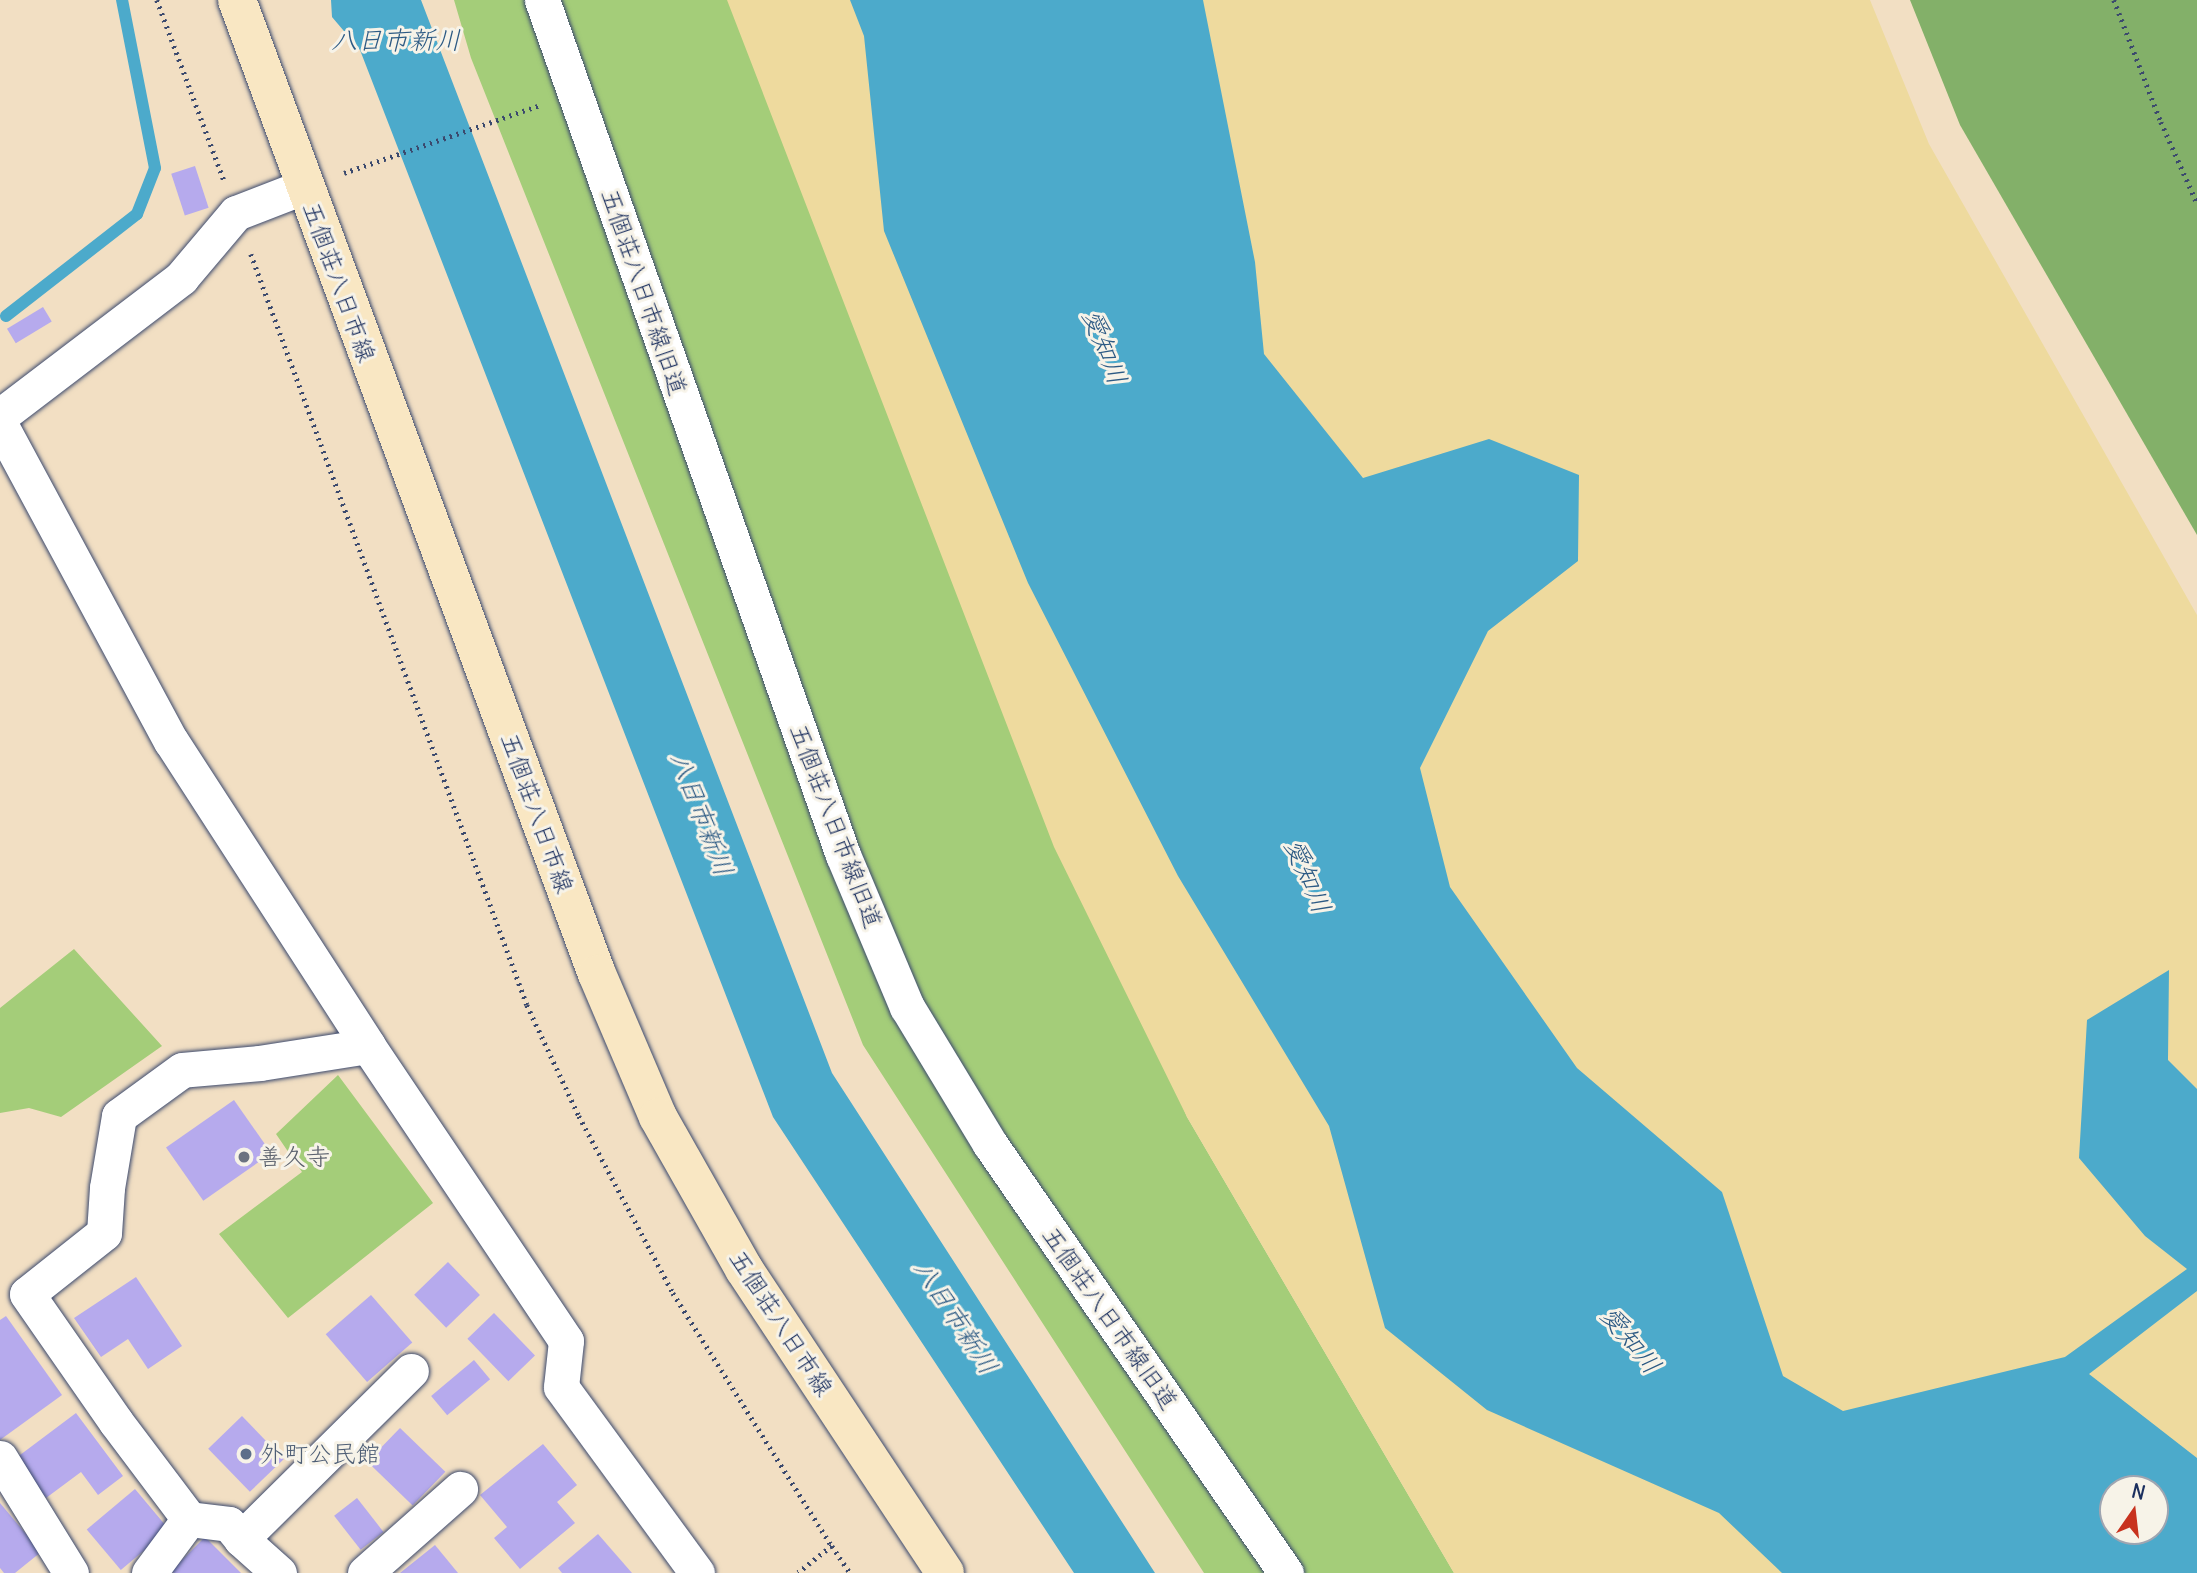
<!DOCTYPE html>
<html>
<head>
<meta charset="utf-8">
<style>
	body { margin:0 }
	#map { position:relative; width:2197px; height:1573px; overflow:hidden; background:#f2dfc3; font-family:Delius,"Klee One",sans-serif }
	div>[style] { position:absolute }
	.green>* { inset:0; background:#a4cd79 }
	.forest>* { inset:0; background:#83b069 }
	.sand>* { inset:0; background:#eeda9e }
	.water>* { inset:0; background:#4caacb }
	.stream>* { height:12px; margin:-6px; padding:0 6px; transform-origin:6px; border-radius:6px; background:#4caacb }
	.building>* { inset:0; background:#b6aaed; transform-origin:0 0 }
	.path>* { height:4.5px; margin-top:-2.25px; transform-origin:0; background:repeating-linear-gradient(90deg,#3b496d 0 2px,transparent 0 7px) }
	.roads { filter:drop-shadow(0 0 2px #3b496d) drop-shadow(0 0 2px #3b496d) }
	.street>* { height:35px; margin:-17.5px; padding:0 17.5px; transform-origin:17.5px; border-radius:17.5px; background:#fff }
	.secondary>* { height:38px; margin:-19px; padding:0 19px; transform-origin:19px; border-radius:19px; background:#f9e7c3 }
	.dots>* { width:19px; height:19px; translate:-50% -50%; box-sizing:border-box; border:4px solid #f7f3e8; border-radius:50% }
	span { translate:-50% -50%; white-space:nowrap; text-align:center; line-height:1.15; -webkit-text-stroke:6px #f7f3e8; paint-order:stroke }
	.street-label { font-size:24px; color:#1b2f5e }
	.worship-label { font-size:24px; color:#5b616d }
	.left { translate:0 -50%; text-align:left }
	.service-label { font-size:24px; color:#4e5e75 }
	.water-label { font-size:26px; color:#2c5a84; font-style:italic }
	.north { position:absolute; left:2099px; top:1475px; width:70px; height:70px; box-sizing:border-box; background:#f7f3e8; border:2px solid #9fa5b1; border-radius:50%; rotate:14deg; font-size:19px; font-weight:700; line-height:28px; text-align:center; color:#1b2f5e }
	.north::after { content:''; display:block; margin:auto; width:24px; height:32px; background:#c8321e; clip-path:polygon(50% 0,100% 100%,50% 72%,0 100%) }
</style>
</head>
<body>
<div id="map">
	<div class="green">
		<i style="clip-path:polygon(454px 0,736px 0,1187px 1117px,1454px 1573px,1204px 1573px,863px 1045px,471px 58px)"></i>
		<i style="clip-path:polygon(74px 949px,162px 1046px,61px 1117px,29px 1108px,0 1113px,0 1008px)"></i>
		<i style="clip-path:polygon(338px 1075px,433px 1203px,288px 1318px,219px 1234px,302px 1172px,276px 1134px)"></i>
	</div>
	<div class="forest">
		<i style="clip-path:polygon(1910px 0,2197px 0,2197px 535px,1960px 125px)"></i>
	</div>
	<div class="sand">
		<i style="clip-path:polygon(evenodd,727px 0,1870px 0,1929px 144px,2197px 615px,2197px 1573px,1454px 1573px,1187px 1117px,1054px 847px,727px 0,2113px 1489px,2155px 1489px,2155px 1531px,2113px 1531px,2113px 1489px)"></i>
	</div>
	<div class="water">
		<i style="clip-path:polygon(331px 0,421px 0,832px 1073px,1155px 1573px,1074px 1573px,773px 1117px,360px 50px,332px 17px)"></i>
		<i style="clip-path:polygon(evenodd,850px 0,1203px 0,1255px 262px,1264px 354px,1363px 478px,1489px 439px,1579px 475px,1578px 561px,1488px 631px,1420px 768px,1450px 887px,1577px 1068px,1722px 1192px,1783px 1376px,1843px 1411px,2065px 1357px,2187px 1269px,2145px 1236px,2079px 1158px,2087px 1020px,2169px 970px,2168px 1060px,2197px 1089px,2197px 1291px,2089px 1374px,2197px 1458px,2197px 1573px,1782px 1573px,1719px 1513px,1487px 1410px,1385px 1328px,1329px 1126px,1178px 876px,1028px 583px,884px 231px,864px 36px,850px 0,2155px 1489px,2155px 1531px,2113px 1531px,2113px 1489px,2155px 1489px)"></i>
	</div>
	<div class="stream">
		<i style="left:6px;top:316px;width:166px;rotate:-37.9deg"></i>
		<i style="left:137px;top:214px;width:49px;rotate:-68.6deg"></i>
		<i style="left:155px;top:168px;width:171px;rotate:-101.1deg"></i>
	</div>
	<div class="building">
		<i style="left:195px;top:166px;width:44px;height:25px;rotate:72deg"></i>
		<i style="left:43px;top:307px;width:17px;height:42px;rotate:59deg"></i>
		<i style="left:234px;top:1100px;width:65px;height:83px;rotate:55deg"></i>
		<i style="left:448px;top:1262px;width:46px;height:47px;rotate:46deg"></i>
		<i style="clip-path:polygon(136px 1277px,182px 1346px,148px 1369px,128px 1339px,101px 1357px,74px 1318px)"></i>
		<i style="left:371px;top:1295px;width:63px;height:60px;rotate:49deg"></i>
		<i style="left:494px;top:1313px;width:59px;height:37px;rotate:46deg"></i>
		<i style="clip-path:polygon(6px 1316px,62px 1395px,0 1440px,0 1320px)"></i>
		<i style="left:474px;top:1360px;width:25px;height:56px;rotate:50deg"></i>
		<i style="clip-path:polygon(76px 1413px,123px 1476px,98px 1495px,81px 1472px,46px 1498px,16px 1458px)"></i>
		<i style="left:242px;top:1416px;width:60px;height:47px;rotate:46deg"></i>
		<i style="left:400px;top:1428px;width:63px;height:47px;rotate:44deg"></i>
		<i style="clip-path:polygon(543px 1444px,577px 1485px,557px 1502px,575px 1523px,520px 1569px,494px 1538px,507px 1527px,480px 1495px)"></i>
		<i style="left:135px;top:1489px;width:53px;height:63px;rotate:50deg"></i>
		<i style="left:357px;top:1498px;width:43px;height:29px;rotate:52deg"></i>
		<i style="clip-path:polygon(0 1503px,41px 1552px,15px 1573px,4px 1573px,0 1568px)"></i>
		<i style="clip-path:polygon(598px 1534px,632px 1573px,562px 1573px,558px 1568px)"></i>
		<i style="clip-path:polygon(205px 1537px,241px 1573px,174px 1573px,171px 1571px)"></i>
		<i style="clip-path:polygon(435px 1545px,458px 1573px,400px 1573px)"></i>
	</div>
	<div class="path">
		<i style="left:157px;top:0;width:192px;rotate:69.6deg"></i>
		<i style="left:2114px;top:0;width:131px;rotate:68.9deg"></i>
		<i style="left:2161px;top:122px;width:89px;rotate:66deg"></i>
		<i style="left:344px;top:173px;width:207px;rotate:-19.1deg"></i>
		<i style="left:251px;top:254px;width:800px;rotate:69.82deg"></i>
		<i style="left:527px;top:1005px;width:123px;rotate:64.9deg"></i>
		<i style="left:579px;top:1116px;width:200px;rotate:62deg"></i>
		<i style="left:673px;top:1293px;width:299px;rotate:57.9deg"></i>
		<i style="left:832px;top:1546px;width:43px;rotate:141.5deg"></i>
		<i style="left:832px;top:1546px;width:32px;rotate:56deg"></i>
	</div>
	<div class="roads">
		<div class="street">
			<i style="left:542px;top:0;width:906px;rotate:70.61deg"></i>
			<i style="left:843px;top:855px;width:165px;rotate:67.2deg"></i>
			<i style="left:907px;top:1007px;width:160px;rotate:58.8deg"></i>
			<i style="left:990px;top:1144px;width:521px;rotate:55.4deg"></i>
			<i style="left:0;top:416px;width:228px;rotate:-37.3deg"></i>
			<i style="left:181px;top:278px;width:85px;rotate:-49.8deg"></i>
			<i style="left:236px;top:213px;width:72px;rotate:-21.2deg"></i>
			<i style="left:0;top:424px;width:360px;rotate:61.7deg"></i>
			<i style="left:171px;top:741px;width:363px;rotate:57.1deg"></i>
			<i style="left:368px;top:1046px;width:109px;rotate:171.1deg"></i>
			<i style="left:260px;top:1063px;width:78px;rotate:174.9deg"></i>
			<i style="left:182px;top:1070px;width:78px;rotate:143.9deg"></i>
			<i style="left:119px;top:1116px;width:73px;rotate:99.5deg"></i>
			<i style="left:107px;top:1188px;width:45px;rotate:93.8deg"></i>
			<i style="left:104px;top:1233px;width:98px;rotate:141.6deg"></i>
			<i style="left:27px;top:1294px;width:156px;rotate:55.2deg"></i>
			<i style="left:116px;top:1422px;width:121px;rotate:53deg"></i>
			<i style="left:189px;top:1519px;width:40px;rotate:7.1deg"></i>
			<i style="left:229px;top:1524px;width:19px;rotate:51deg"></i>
			<i style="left:368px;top:1046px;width:355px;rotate:56.1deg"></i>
			<i style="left:566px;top:1341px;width:46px;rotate:96.2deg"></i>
			<i style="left:561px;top:1387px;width:230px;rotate:53.8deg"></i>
			<i style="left:0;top:1458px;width:135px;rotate:58.3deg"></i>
			<i style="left:149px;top:1573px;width:67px;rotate:-53.5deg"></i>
			<i style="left:279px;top:1573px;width:51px;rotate:-138.2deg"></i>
			<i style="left:241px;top:1539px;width:239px;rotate:-44.7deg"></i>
			<i style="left:365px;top:1573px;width:127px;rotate:-41.5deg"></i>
		</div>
		<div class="secondary">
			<i style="left:237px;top:0;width:1038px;rotate:69.72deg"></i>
			<i style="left:597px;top:974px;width:155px;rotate:66.9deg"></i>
			<i style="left:658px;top:1117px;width:175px;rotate:60.5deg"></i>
			<i style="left:744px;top:1269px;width:364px;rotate:56.5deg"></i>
		</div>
	</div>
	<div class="dots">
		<i style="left:244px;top:1157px;background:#6b7280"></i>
		<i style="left:246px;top:1454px;background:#5c6f8a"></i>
	</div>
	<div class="street-label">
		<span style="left:339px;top:282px;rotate:70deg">五個荘八日市線</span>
		<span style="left:644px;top:292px;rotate:71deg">五個荘八日市線旧道</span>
		<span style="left:537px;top:813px;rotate:70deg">五個荘八日市線</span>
		<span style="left:836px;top:826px;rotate:69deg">五個荘八日市線旧道</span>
		<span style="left:1110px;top:1318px;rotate:55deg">五個荘八日市線旧道</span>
		<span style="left:781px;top:1323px;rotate:57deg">五個荘八日市線</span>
	</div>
	<div class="worship-label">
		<span class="left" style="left:258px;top:1157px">善久寺</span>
	</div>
	<div class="service-label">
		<span class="left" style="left:260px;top:1454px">外町公民館</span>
	</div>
	<div class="water-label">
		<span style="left:396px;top:40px">八日市新川</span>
		<span style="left:1105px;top:347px;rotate:69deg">愛知川</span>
		<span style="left:702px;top:814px;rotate:69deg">八日市新川</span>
		<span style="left:1308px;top:876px;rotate:67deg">愛知川</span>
		<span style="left:956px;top:1317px;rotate:57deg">八日市新川</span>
		<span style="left:1631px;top:1340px;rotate:51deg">愛知川</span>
	</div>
	<div class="north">N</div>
</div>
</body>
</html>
